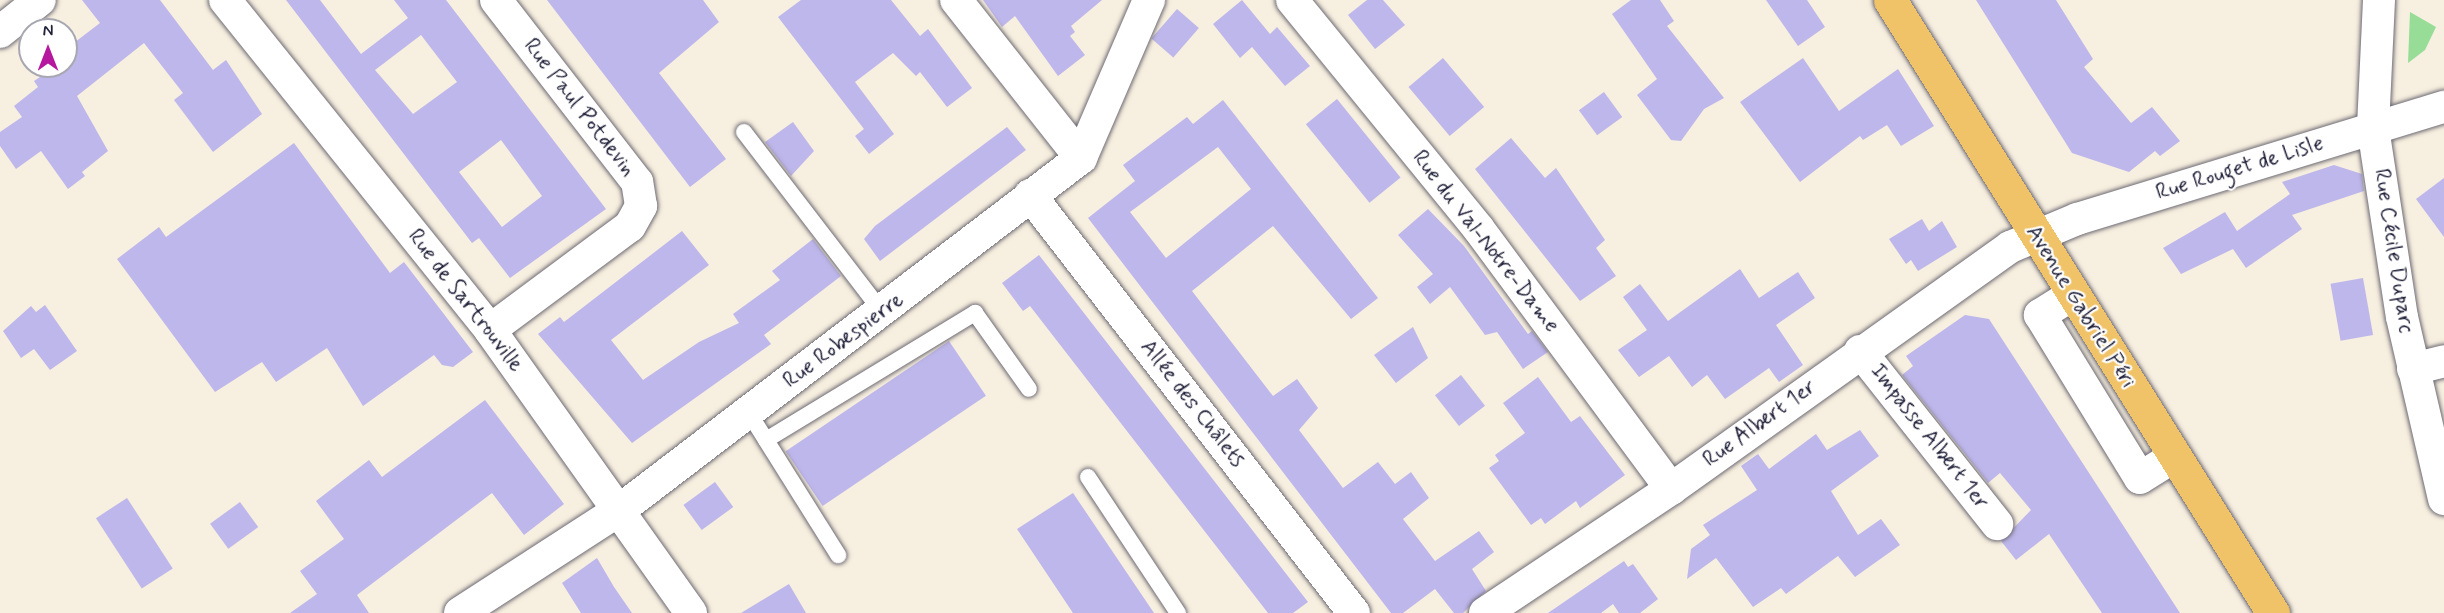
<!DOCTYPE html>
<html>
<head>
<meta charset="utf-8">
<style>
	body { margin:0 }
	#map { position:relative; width:2444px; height:613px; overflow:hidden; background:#f7efdf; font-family:Mynerve,sans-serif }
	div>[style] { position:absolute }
	.green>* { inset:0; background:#97dd97 }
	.building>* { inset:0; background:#beb7eb; transform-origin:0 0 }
	.roads { filter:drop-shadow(0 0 2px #6d6a74) drop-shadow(0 0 2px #6d6a74) }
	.lane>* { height:16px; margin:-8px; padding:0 8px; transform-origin:8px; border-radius:8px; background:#fff }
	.street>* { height:32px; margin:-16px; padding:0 16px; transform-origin:16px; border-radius:16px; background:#fff }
	.primary>* { height:33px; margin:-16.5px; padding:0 16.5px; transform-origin:16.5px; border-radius:16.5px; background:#f1c369 }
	span { translate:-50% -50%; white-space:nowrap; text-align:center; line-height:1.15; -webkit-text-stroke:4.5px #fff; paint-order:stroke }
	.street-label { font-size:22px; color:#22223b }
	.north { position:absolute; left:18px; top:18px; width:60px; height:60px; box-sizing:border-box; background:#fff; border:2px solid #a7a7b1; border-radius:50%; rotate:0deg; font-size:16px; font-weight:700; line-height:24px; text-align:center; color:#22223b }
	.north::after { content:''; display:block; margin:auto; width:21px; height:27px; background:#b5179e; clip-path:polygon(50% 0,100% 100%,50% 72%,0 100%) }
</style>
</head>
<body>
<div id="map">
	<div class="green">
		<i style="clip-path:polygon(2410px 12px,2436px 27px,2425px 50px,2408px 63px)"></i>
	</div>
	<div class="building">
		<i style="clip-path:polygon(82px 0,160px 0,213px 70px,226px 60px,262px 114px,213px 152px,174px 100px,183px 93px,144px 43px,77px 96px,108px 151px,82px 172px,85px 176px,68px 189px,41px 151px,16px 169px,0 146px,0 132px,22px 117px,14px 106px,38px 87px,34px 81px,40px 77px,32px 66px,66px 66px,66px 49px,100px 23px)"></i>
		<i style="clip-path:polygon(evenodd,286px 0,320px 0,361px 54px,408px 18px,394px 0,446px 0,606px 209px,510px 278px,479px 238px,472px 243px,286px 0,421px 35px,457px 82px,413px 114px,375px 70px,421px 35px,286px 0,501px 140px,542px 196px,502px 227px,459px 172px,501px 140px)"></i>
		<i style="clip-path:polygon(547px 0,703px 0,719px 22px,659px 73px,726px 159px,690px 187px)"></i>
		<i style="clip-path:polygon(801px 0,891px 0,920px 36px,928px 29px,972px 88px,947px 107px,920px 72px,916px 76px,893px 53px,855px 82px,894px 134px,869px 154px,855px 136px,864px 129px,778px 17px)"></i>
		<i style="clip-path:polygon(983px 0,1102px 0,1071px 26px,1075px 32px,1070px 36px,1085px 55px,1058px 76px,1015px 16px,1002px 27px)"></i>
		<i style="clip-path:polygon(1242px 0,1270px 34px,1277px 27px,1310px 66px,1285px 86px,1252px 47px,1240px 58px,1213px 24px)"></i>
		<i style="clip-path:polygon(1367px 0,1383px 0,1405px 25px,1375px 49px,1348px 15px)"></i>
		<i style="clip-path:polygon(1631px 0,1660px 0,1674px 21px,1667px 26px,1724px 98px,1704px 109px,1681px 141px,1671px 140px,1637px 95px,1657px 79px,1612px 14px)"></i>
		<i style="clip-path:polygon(1766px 0,1807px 0,1825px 27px,1798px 46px)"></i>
		<i style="clip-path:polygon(1976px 0,2056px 0,2093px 59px,2084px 67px,2131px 123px,2152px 107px,2180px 141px,2160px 156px,2155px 151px,2129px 172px,2072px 153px)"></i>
		<i style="left:1177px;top:9px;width:29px;height:39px;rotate:41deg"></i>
		<i style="left:1443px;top:58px;width:64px;height:45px;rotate:50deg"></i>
		<i style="clip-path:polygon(1803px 58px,1839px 111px,1898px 69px,1934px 126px,1901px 146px,1887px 125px,1863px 140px,1860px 136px,1800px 182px,1740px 102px)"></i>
		<i style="left:1604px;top:92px;width:31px;height:31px;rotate:54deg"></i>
		<i style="left:1337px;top:99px;width:101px;height:40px;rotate:51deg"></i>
		<i style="clip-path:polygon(evenodd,1223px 100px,1378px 298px,1351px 319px,1273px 226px,1192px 291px,1273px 396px,1297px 379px,1318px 408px,1299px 430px,1343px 488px,1378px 462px,1395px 484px,1411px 472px,1429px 498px,1403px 519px,1435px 561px,1479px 531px,1494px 552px,1472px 569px,1486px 591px,1463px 613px,1454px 613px,1435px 589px,1403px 613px,1391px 613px,1088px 218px,1135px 181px,1123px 165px,1187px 117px,1193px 124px,1223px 100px,1218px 147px,1251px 189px,1166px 258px,1130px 212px,1218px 147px)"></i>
		<i style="clip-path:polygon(793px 122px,814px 151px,791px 176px,765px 142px)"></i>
		<i style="clip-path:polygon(1007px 127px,1026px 150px,880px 261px,864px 239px,875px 226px)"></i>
		<i style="clip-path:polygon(1511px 138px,1545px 178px,1556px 168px,1605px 240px,1596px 248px,1616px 276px,1580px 301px,1475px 169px)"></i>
		<i style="clip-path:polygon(294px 143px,390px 273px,404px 262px,473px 352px,453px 367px,442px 365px,434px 355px,363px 406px,327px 348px,276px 382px,262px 362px,215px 392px,117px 259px,159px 227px,166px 237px)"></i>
		<i style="clip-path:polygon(2334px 165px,2362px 174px,2364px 191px,2292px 215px,2302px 229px,2246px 268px,2233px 249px,2181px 274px,2163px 248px,2225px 212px,2237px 231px,2290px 194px,2282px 182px)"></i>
		<i style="clip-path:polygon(2444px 178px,2444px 237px,2416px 199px)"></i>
		<i style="clip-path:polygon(1428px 209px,1464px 246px,1528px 334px,1532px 331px,1548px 352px,1523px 369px,1497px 332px,1485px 335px,1450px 287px,1430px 304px,1417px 287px,1433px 274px,1398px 235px)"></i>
		<i style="clip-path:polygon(1922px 219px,1929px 231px,1942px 221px,1957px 247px,1918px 271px,1911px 260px,1906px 264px,1889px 239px)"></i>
		<i style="clip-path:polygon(682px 231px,709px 265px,611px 340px,643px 380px,699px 342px,739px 323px,733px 314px,780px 280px,772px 271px,813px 239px,841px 276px,764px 335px,771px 344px,632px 443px,538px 334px,560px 317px,564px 322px)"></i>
		<i style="clip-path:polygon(1039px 255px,1308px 602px,1293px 613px,1268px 613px,1030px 306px,1023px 311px,1002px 283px)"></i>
		<i style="clip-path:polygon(1740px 269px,1759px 298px,1798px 272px,1815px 298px,1776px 325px,1803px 365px,1779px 382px,1769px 368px,1725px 399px,1707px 375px,1692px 387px,1669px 356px,1639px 377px,1618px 350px,1647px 330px,1623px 297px,1640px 284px,1668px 321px)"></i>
		<i style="left:2363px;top:278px;width:58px;height:33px;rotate:80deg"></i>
		<i style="clip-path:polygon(45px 305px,77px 351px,50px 370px,34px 349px,21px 358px,3px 331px,31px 306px,36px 312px)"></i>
		<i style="clip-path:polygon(1965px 315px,1989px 319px,2180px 613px,2102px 613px,2049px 534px,2016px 560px,2001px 541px,2031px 510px,2000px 473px,1988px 483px,1902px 375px,1913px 366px,1906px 356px)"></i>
		<i style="clip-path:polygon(1413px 327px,1428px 358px,1396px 383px,1374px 355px)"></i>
		<i style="left:949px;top:341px;width:66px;height:197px;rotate:56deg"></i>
		<i style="left:1461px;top:375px;width:39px;height:33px;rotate:52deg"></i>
		<i style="clip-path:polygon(1538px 377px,1571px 422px,1580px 416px,1625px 475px,1580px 508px,1576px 501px,1545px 524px,1541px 518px,1531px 525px,1489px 468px,1499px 461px,1495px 455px,1525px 433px,1503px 403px)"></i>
		<i style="clip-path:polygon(485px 400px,564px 504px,524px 535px,492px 493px,357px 595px,369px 613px,290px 613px,317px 594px,300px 571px,344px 539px,316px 501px,369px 460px,382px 477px)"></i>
		<i style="clip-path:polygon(1860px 430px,1879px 456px,1831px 491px,1858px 535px,1881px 519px,1900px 545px,1855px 577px,1838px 556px,1786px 594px,1781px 588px,1753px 607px,1716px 558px,1687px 579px,1691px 549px,1710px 535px,1703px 525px,1757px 490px,1741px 466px,1758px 454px,1769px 469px,1816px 434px,1827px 450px)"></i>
		<i style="left:715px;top:482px;width:31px;height:39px;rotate:54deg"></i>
		<i style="clip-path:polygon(1073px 493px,1154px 613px,1073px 613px,1017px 529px)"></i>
		<i style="left:127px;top:498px;width:84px;height:37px;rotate:57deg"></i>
		<i style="left:240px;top:502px;width:31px;height:37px;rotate:54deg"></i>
		<i style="clip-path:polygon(597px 558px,614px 587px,632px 613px,581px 613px,562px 583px)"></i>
		<i style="clip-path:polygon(1624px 561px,1628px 567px,1633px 564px,1658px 599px,1640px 613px,1619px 613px,1613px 604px,1601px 613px,1548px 613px)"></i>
		<i style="clip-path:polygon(789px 584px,806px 613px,741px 613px)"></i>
	</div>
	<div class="roads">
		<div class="lane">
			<i style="left:744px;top:132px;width:228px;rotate:52.5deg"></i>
			<i style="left:749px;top:413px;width:168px;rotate:57.9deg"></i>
			<i style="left:766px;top:440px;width:245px;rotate:-31.3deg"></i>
			<i style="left:975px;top:313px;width:93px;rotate:54.6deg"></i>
			<i style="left:1088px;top:477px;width:163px;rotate:56.5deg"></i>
		</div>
		<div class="street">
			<i style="left:225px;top:0;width:423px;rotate:51.2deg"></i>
			<i style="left:490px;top:330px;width:347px;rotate:54.6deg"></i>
			<i style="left:956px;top:0;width:201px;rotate:51.7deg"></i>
			<i style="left:1292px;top:0;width:294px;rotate:50.8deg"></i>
			<i style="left:1478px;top:228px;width:325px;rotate:53.5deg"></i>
			<i style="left:2379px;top:0;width:128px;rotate:92.7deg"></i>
			<i style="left:2373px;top:128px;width:191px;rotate:81.3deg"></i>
			<i style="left:2402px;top:317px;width:187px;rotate:77deg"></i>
			<i style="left:0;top:32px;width:51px;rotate:-38.7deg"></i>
			<i style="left:1030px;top:195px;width:529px;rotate:52.22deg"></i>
			<i style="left:2072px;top:295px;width:38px;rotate:148deg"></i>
			<i style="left:2040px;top:315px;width:191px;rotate:58.5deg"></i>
			<i style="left:2140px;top:478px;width:40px;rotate:-32deg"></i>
			<i style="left:490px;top:330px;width:174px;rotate:-36.6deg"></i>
			<i style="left:630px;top:226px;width:23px;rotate:-61deg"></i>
			<i style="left:641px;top:206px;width:24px;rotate:-99deg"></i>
			<i style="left:637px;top:182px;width:230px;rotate:-127.8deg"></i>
			<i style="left:1860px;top:351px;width:221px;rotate:51.6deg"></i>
			<i style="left:2413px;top:369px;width:32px;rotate:-14deg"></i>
			<i style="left:460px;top:613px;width:192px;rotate:-32.9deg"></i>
			<i style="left:621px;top:509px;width:579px;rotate:-37.35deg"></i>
			<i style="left:1081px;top:158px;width:172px;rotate:-66.7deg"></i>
			<i style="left:1485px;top:613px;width:224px;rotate:-33.7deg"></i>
			<i style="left:1671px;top:489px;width:417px;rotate:-35.5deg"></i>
			<i style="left:2010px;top:247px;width:73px;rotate:-22.7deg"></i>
			<i style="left:2077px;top:219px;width:384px;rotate:-17deg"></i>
		</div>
		<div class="primary">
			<i style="left:1890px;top:0;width:723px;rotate:58deg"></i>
		</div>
	</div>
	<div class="street-label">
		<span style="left:579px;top:108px;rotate:52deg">Rue Paul Potdevin</span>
		<span style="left:2240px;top:169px;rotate:-17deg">Rue Rouget de Lisle</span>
		<span style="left:1485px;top:242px;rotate:52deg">Rue du Val-Notre-Dame</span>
		<span style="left:2393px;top:251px;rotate:81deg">Rue Cécile Duparc</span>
		<span style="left:465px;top:301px;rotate:52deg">Rue de Sartrouville</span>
		<span style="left:2080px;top:307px;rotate:58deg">Avenue Gabriel Péri</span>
		<span style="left:844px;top:341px;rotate:-37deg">Rue Robespierre</span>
		<span style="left:1192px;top:404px;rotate:52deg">Allée des Châlets</span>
		<span style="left:1760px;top:424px;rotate:-36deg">Rue Albert 1er</span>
		<span style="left:1929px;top:437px;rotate:52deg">Impasse Albert 1er</span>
	</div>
	<div class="north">N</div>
</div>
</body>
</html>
